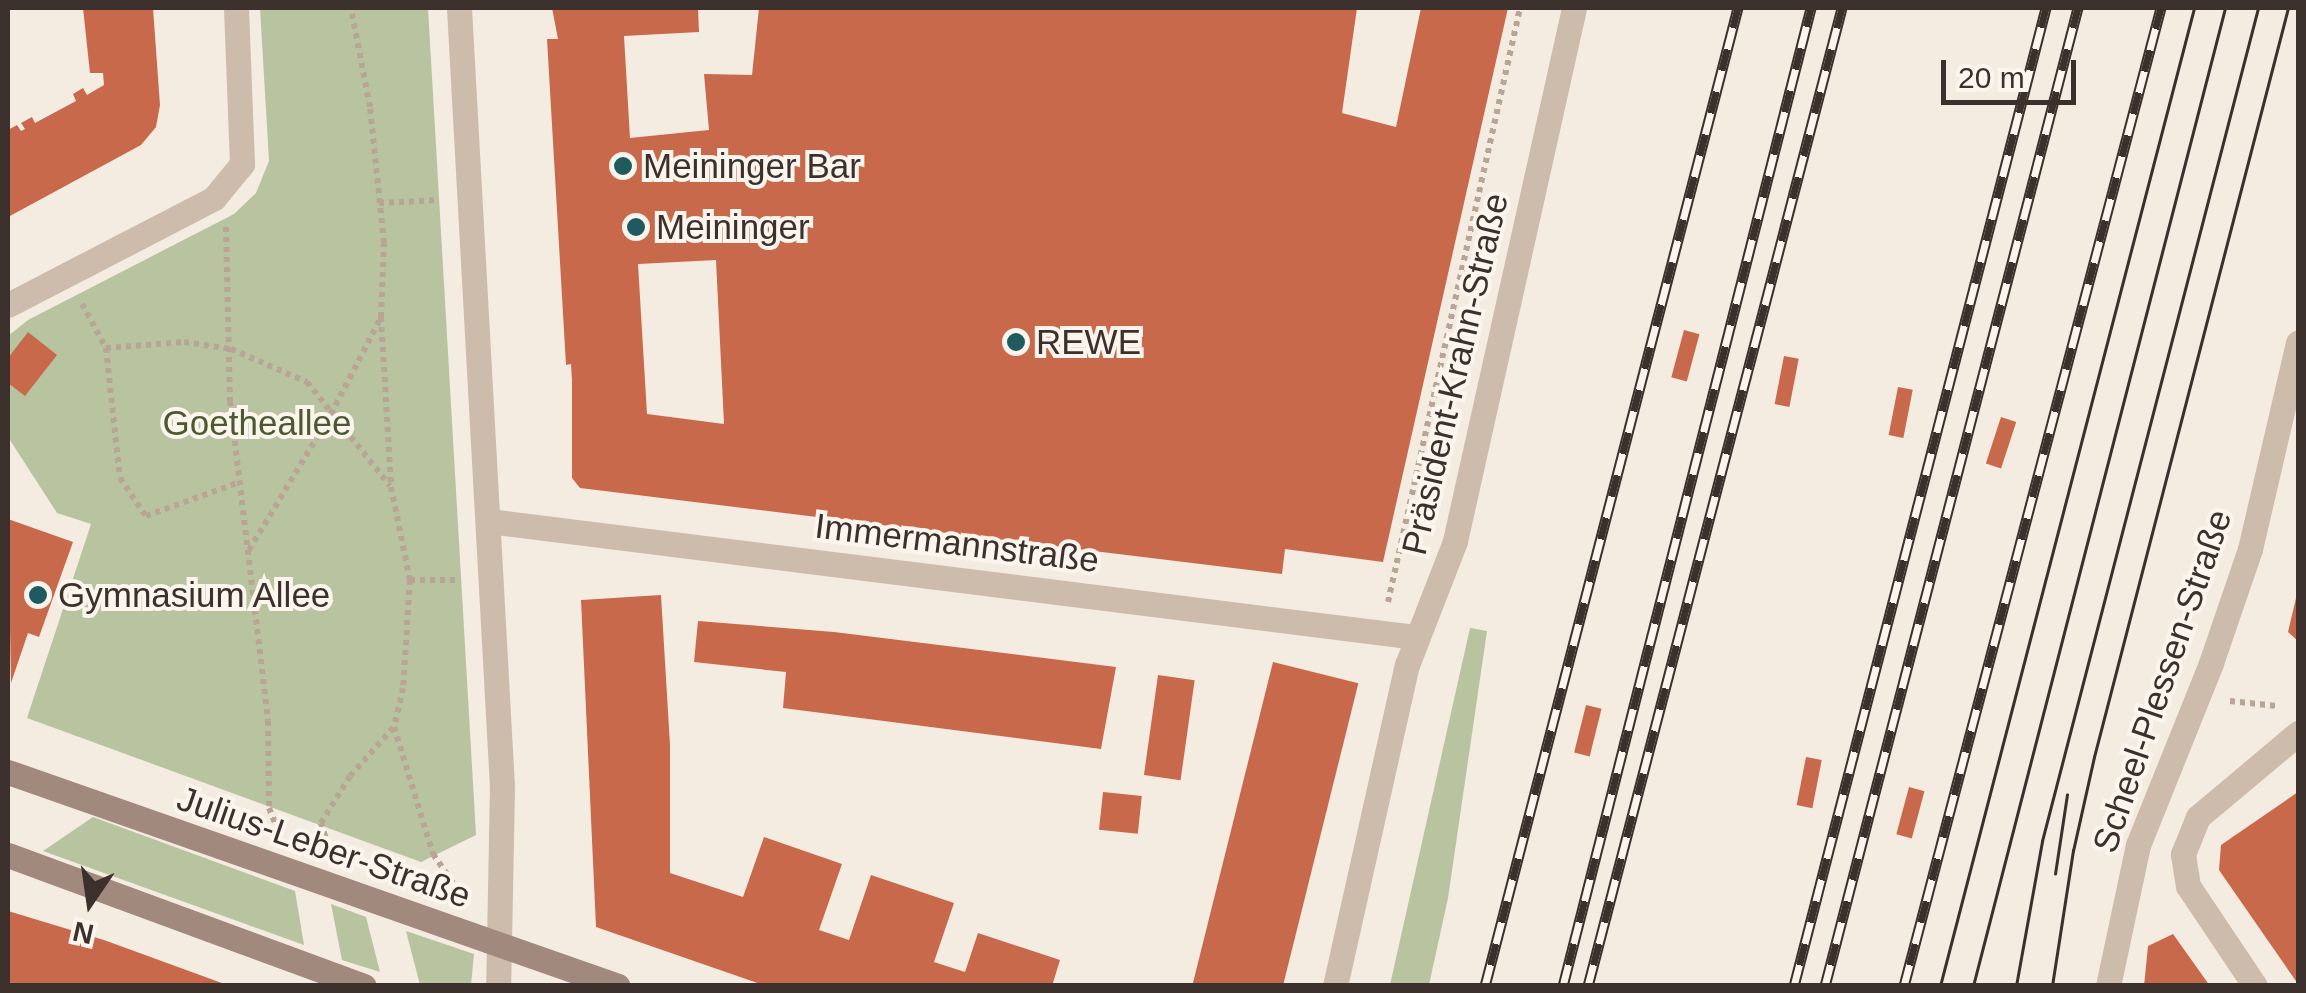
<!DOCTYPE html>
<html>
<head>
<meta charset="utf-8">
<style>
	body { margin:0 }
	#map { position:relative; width:2306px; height:993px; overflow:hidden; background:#f4ebe1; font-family:Helvetica,sans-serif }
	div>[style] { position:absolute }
	.green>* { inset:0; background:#b8c4a0 }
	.building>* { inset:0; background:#c8694b; transform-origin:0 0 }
	.path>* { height:6px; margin-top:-3px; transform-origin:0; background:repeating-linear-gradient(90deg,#b9a596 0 5px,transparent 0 10px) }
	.street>* { height:25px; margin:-12.5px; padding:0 12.5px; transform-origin:12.5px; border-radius:12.5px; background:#cdbbac }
	.secondary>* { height:25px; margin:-12.5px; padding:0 12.5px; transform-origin:12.5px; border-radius:12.5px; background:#a18a7d }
	.tram>* { height:2.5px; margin:-1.25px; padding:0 1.25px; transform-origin:1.25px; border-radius:1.25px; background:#3b302b }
	.rail>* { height:11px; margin-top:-5.5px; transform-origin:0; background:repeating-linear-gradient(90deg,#fbf5ee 0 22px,#3b302b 0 44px); box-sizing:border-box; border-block:2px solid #3b302b }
	.dots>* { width:28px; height:28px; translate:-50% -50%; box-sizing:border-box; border:5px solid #fbf5ee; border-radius:50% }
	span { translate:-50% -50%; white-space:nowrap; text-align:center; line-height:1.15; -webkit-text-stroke:8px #fbf5ee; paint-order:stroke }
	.poi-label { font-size:35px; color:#3b302b }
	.left { translate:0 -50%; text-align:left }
	.street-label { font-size:35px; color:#3b302b }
	.park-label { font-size:35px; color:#4a5a2e }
	.frame { position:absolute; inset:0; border:10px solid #3b302b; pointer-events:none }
	.north { position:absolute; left:40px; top:853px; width:100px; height:100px; -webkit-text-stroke:8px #fbf5ee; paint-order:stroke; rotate:193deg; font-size:28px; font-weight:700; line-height:40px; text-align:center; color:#3b302b }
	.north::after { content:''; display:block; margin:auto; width:35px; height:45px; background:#3b302b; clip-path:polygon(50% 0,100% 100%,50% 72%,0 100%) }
	.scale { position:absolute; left:1941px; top:60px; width:135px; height:45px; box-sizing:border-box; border:5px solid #3b302b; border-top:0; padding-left:12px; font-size:30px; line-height:35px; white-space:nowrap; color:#3b302b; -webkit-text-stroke:8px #fbf5ee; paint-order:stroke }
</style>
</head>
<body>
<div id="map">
	<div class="green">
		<i style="clip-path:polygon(260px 8px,428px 8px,476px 835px,421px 862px,27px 718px,91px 524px,57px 513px,8px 437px,8px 336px,28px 320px,234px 214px,256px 193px,269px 161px)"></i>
		<i style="clip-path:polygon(1470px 628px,1487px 631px,1448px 898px,1429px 985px,1390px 985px)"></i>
		<i style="clip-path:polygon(93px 817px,295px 891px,304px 945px,43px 851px)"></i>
		<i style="clip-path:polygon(331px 904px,366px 917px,380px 972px,342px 960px)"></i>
		<i style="clip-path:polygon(406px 931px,474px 954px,471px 985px,420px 985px)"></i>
	</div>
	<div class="building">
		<i style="clip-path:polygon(83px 8px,153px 8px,160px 105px,156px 127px,141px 145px,8px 217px,8px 130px,17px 125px,21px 131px,25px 129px,21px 123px,32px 117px,35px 123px,76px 101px,73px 94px,83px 88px,87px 95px,104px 85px,103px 73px,90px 73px)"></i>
		<i style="clip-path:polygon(evenodd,552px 8px,698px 8px,699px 32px,624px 36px,630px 138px,709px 130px,704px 74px,752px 75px,759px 8px,1357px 8px,1342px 113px,1396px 127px,1421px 8px,1508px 8px,1383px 562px,1285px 549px,1282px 574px,580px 488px,572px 478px,572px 381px,571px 364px,566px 365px,547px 39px,558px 39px,552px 8px,716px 260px,724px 424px,647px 414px,638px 264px,716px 260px)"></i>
		<i style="left:1684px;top:330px;width:16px;height:49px;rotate:15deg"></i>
		<i style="clip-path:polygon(28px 332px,57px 355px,25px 396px,8px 383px,8px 358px)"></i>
		<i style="left:1784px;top:356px;width:15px;height:49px;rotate:11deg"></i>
		<i style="left:1898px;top:387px;width:15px;height:49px;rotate:11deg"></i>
		<i style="left:2001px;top:417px;width:16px;height:49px;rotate:18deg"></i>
		<i style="clip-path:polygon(8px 519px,73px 542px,39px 637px,28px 633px,11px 683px)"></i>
		<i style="clip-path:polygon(2297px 594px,2298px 594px,2298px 641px,2288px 632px)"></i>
		<i style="clip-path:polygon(661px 595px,670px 745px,670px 873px,743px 897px,764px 837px,842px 864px,819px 930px,849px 940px,871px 875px,954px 903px,934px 962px,965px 972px,978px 933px,1060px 960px,1052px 986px,766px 986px,596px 927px,581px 600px)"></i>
		<i style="clip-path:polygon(698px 621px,834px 632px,1116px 667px,1101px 749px,783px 708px,786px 672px,694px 662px)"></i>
		<i style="left:1273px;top:662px;width:88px;height:334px;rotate:14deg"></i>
		<i style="left:1158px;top:675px;width:37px;height:101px;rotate:8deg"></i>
		<i style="left:1586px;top:705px;width:16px;height:49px;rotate:14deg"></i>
		<i style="left:1806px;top:757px;width:16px;height:49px;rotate:11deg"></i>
		<i style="left:1909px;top:787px;width:16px;height:49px;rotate:15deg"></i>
		<i style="left:1103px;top:792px;width:39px;height:38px;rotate:6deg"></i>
		<i style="clip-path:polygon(2298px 792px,2298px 984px,2219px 870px,2221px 845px)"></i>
		<i style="clip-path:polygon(8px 911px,104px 940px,230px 986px,20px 986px,8px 982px)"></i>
		<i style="clip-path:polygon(2173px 934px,2210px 986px,2144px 986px,2148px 946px)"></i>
	</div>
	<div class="path">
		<i style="left:379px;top:203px;width:59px;rotate:-2.9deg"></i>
		<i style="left:226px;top:227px;width:174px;rotate:88.7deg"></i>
		<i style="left:230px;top:401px;width:322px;rotate:83.2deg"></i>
		<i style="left:268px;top:721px;width:87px;rotate:89.3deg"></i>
		<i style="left:269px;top:808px;width:24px;rotate:68deg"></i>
		<i style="left:82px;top:304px;width:50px;rotate:61.4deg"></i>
		<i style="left:106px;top:348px;width:78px;rotate:-4.4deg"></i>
		<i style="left:184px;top:342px;width:48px;rotate:8.5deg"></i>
		<i style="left:231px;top:349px;width:83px;rotate:23.5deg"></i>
		<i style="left:307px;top:382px;width:133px;rotate:51.4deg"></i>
		<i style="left:381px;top:317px;width:170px;rotate:86.6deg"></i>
		<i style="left:391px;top:487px;width:95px;rotate:78.5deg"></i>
		<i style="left:410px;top:580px;width:108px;rotate:93.7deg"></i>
		<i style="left:403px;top:688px;width:40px;rotate:103deg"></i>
		<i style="left:394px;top:727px;width:133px;rotate:72.9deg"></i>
		<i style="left:433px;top:854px;width:47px;rotate:55.3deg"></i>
		<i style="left:106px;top:348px;width:131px;rotate:83.9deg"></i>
		<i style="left:120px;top:478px;width:46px;rotate:55.6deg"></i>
		<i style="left:146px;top:516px;width:100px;rotate:-19.9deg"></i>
		<i style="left:249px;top:550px;width:159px;rotate:-58.9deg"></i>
		<i style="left:331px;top:414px;width:109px;rotate:-62.7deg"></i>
		<i style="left:381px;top:317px;width:74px;rotate:-87.7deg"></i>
		<i style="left:384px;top:243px;width:137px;rotate:-95.9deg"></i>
		<i style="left:370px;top:107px;width:101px;rotate:-100.9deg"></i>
		<i style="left:410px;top:580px;width:50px"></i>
		<i style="left:1388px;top:602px;width:608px;rotate:-77.47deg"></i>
		<i style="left:2230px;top:701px;width:47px;rotate:6.1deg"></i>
		<i style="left:328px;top:846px;width:24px;rotate:-107deg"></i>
		<i style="left:321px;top:823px;width:55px;rotate:-58.3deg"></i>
		<i style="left:350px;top:776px;width:66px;rotate:-48.1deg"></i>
	</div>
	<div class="street">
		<i style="left:459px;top:8px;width:779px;rotate:86.84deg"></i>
		<i style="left:502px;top:786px;width:200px;rotate:91.1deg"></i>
		<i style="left:8px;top:305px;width:232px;rotate:-27.4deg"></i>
		<i style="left:214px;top:198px;width:44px;rotate:-50.5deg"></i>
		<i style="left:242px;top:164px;width:156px;rotate:-92.2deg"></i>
		<i style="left:489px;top:521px;width:933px;rotate:7.14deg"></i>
		<i style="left:1335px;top:986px;width:329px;rotate:-77.4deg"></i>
		<i style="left:1407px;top:665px;width:133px;rotate:-68.8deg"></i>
		<i style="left:1455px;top:541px;width:546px;rotate:-77.41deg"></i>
		<i style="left:2108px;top:986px;width:144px;rotate:-78deg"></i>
		<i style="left:2138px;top:845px;width:196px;rotate:-68.1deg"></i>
		<i style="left:2211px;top:663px;width:120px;rotate:-71.1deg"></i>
		<i style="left:2250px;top:549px;width:212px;rotate:-76.9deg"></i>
		<i style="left:2255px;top:986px;width:120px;rotate:-123.8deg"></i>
		<i style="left:2188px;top:886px;width:32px;rotate:-99deg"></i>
		<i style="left:2183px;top:854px;width:40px;rotate:-68deg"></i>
		<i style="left:2198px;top:817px;width:131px;rotate:-40deg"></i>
	</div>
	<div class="secondary">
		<i style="left:8px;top:772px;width:646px;rotate:19.33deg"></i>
		<i style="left:8px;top:855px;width:379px;rotate:20.2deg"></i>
	</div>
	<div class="tram">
		<i style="left:2055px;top:874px;width:80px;rotate:-81.4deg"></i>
		<i style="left:1940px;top:986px;width:1010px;rotate:-75.44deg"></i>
		<i style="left:1973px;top:986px;width:1010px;rotate:-75.55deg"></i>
		<i style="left:2016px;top:986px;width:147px;rotate:-79.8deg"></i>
		<i style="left:2042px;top:841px;width:861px;rotate:-75.46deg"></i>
		<i style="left:2052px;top:986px;width:137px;rotate:-81.2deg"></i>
		<i style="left:2073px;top:851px;width:96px;rotate:-77.4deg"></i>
		<i style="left:2094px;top:757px;width:774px;rotate:-75.48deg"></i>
	</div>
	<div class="rail">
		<i style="left:1485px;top:986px;width:1010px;rotate:-75.5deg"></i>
		<i style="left:1563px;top:986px;width:1009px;rotate:-75.77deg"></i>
		<i style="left:1588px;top:986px;width:1010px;rotate:-75.44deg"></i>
		<i style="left:1794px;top:986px;width:1010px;rotate:-75.55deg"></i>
		<i style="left:1825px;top:986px;width:1010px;rotate:-75.5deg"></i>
		<i style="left:1904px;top:986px;width:1011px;rotate:-75.28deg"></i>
	</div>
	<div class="dots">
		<i style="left:623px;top:166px;background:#1f5a5e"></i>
		<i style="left:636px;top:227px;background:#1f5a5e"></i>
		<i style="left:1016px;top:342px;background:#1f5a5e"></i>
		<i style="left:38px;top:595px;background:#1f5a5e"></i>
	</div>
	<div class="poi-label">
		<span class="left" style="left:643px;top:166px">Meininger Bar</span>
		<span class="left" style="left:656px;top:227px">Meininger</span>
		<span class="left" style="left:1036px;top:342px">REWE</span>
		<span class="left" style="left:58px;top:595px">Gymnasium Allee</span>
	</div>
	<div class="street-label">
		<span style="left:1455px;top:374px;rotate:-77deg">Präsident-Krahn-Straße</span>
		<span style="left:957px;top:543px;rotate:7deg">Immermannstraße</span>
		<span style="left:2162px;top:681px;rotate:-71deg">Scheel-Plessen-Straße</span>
		<span style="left:324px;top:847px;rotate:19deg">Julius-Leber-Straße</span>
	</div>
	<div class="park-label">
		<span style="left:257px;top:423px">Goetheallee</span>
	</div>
	<div class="frame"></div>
	<div class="north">N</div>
	<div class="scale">20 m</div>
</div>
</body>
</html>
